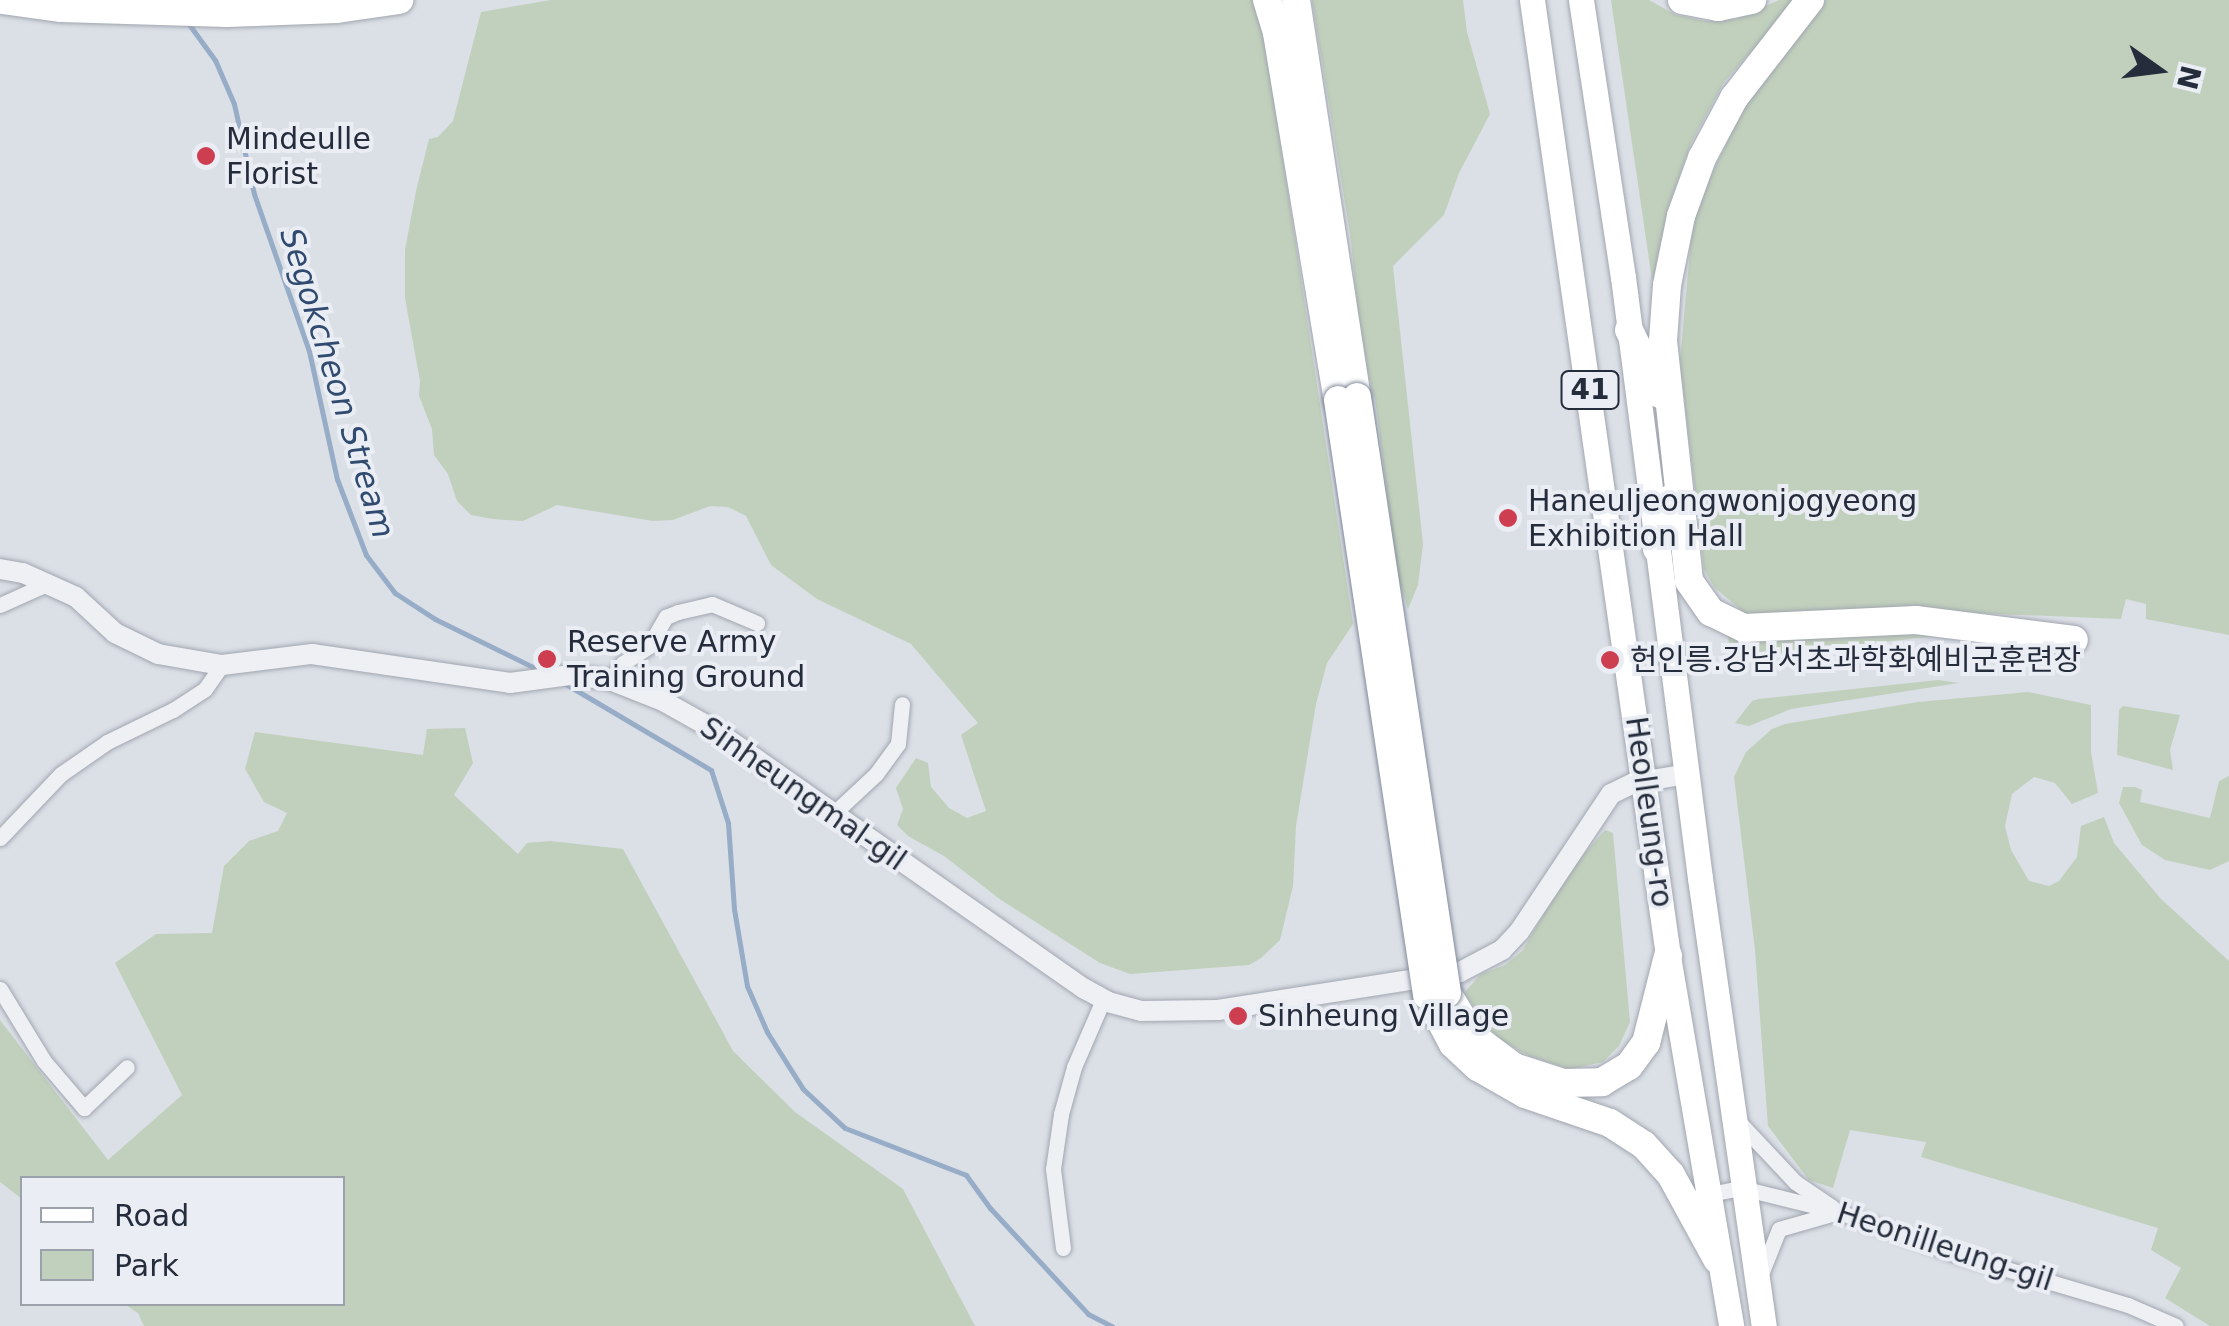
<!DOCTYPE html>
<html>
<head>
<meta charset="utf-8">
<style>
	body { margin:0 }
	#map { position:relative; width:2229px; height:1326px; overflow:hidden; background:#dbdfe6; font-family:"DejaVu Sans","Noto Sans KR",sans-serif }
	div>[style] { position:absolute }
	.green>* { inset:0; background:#c1d0bc }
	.stream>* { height:5px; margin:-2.5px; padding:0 2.5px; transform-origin:2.5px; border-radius:2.5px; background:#96acc7 }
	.roads { filter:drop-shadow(0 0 2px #a1a6b0) drop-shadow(0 0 2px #a1a6b0) }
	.minor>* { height:15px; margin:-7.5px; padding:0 7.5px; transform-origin:7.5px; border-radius:7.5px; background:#eef0f4 }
	.tertiary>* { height:20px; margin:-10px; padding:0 10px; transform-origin:10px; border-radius:10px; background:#eef0f4 }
	.primary>* { height:25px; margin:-12.5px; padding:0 12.5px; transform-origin:12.5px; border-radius:12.5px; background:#fff }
	.trunk>* { height:28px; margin:-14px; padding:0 14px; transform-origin:14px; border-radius:14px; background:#fff }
	.bridges { filter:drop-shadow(0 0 2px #838c9c) drop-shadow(0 0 2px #838c9c) }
	.trunk-bridge>* { height:28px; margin:-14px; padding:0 14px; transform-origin:14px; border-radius:14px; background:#fff }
	.dots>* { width:28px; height:28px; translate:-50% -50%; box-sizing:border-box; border:5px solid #eaeef4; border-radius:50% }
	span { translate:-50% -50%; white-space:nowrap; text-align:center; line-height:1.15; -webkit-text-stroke:8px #eaeef4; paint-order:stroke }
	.shield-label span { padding:2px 8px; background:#eaeef4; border:2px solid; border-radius:8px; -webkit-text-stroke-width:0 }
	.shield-label { font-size:28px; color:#252d3c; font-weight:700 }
	.poi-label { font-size:30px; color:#252d3c }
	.left { translate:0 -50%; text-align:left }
	.street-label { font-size:30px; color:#252d3c }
	.water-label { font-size:32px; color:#304b6f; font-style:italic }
	.legend { position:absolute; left:20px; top:1176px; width:325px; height:130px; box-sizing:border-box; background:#eaeef4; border:2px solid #9ba1aa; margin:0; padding:12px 18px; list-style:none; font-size:30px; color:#252d3c }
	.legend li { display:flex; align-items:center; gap:20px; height:50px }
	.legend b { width:50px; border:2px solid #9ba1aa }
	.north { position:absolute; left:2109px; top:20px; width:100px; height:100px; -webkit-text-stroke:8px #eaeef4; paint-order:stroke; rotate:104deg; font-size:28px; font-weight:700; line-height:40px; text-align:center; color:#252d3c }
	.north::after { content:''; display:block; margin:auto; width:35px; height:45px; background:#252d3c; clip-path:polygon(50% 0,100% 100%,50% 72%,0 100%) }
</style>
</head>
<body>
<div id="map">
	<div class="green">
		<i style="clip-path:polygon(551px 0,1259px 0,1353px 624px,1327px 663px,1316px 704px,1296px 826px,1293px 886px,1280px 940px,1261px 958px,1249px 965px,1130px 974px,1100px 963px,1001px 900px,944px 856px,908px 836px,897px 825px,903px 809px,896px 788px,916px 758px,928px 763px,931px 787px,949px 808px,967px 818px,986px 811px,961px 735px,978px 723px,911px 644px,817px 599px,771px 565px,746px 516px,728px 507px,710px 506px,673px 520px,653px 521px,557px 505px,523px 521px,493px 519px,471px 515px,457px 501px,448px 474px,434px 455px,432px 429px,419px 396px,420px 381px,405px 298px,405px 250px,416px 191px,429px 139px,438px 137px,453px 121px,481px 12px)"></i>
		<i style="clip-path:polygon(1312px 0,1463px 0,1467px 32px,1490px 114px,1459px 173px,1444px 215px,1393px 266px,1423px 544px,1418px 585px,1408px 609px,1398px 576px,1375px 399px,1361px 349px,1351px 240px)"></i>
		<i style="clip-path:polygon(1611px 0,1649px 0,1676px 15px,1705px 21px,1737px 19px,1779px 0,1797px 0,1724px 82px,1691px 143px,1669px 205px,1655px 300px)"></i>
		<i style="clip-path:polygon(1826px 0,2229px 0,2229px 635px,2146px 619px,2146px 604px,2126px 599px,2121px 619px,1903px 610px,1748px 616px,1714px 587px,1704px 569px,1680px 361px,1692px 228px,1707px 184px,1743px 109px)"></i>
		<i style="clip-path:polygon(1881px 625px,1954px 634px,1733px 659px,1726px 631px)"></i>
		<i style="clip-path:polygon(1938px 680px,1959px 683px,1791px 709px,1749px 726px,1735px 723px,1752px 701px,1759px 699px)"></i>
		<i style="clip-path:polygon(2028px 692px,2091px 705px,2091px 752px,2098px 793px,2072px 804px,2055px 783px,2034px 777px,2012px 794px,2005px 826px,2011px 850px,2029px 881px,2049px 886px,2059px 881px,2077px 857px,2081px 826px,2104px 817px,2114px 843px,2161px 899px,2229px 961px,2229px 1326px,2210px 1326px,2165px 1298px,2181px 1268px,2151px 1250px,2158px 1228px,1921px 1157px,1926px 1142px,1850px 1130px,1833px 1188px,1809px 1180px,1768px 1126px,1755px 950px,1734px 777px,1746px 752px,1772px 729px,1785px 724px,1918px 702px)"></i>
		<i style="clip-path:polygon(2123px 706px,2180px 715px,2170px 750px,2173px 770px,2117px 755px,2119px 710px)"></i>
		<i style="clip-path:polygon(465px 728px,473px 763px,454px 795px,518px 854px,527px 843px,550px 841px,623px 849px,733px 1051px,795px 1112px,903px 1189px,975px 1326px,144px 1326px,138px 1313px,124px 1304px,342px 1304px,342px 1178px,22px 1178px,22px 1199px,0 1182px,0 1020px,108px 1160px,182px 1095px,115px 963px,156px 934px,212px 933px,224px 866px,249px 841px,278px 831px,287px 813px,264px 802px,245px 769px,255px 732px,423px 755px,427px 729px)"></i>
		<i style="clip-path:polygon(2229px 776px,2229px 861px,2210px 870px,2165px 860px,2142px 845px,2119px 803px,2123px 787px,2135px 787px,2142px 790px,2140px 802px,2210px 818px,2219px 781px)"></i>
		<i style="clip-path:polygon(1605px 830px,1613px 833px,1630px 1022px,1619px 1046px,1603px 1062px,1570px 1069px,1529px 1056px,1497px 1038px,1464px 993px,1481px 974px,1505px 965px,1522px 951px,1570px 870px)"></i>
	</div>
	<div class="stream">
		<i style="left:188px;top:23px;width:46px;rotate:53.9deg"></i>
		<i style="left:215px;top:60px;width:48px;rotate:66.6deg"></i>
		<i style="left:234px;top:104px;width:92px;rotate:77.5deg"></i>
		<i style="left:254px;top:194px;width:166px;rotate:70.7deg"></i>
		<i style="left:309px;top:351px;width:131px;rotate:77.7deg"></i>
		<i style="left:337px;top:479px;width:81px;rotate:69.1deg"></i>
		<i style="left:366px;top:555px;width:48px;rotate:52.7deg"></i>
		<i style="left:395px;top:593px;width:48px;rotate:33deg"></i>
		<i style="left:435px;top:619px;width:118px;rotate:26.1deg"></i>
		<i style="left:564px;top:683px;width:171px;rotate:30.6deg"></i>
		<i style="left:711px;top:770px;width:56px;rotate:72.2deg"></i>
		<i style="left:728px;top:823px;width:86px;rotate:86deg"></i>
		<i style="left:734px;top:909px;width:78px;rotate:80.4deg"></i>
		<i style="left:747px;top:986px;width:50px;rotate:66.5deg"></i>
		<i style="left:767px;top:1032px;width:67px;rotate:57.7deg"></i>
		<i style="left:803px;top:1089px;width:57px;rotate:42.9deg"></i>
		<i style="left:845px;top:1128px;width:130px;rotate:21.2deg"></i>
		<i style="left:966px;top:1175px;width:41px;rotate:54deg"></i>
		<i style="left:990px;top:1208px;width:144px;rotate:47.2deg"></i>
		<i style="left:1088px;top:1314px;width:27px;rotate:27deg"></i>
	</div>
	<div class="roads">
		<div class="minor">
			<i style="left:0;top:605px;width:54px;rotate:-24.2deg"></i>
			<i style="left:610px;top:680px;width:21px;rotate:-53deg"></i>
			<i style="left:623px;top:663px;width:31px;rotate:-33deg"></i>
			<i style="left:649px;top:646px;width:34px;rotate:-60deg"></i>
			<i style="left:666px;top:617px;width:13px;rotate:-23deg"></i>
			<i style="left:678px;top:612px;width:35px;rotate:-13deg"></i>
			<i style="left:712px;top:604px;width:49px;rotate:22.9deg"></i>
			<i style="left:833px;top:814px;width:59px;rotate:-42.9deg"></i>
			<i style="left:876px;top:774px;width:37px;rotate:-54deg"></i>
			<i style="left:898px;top:744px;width:40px;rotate:-84.3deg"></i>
			<i style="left:0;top:838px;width:88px;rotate:-46.4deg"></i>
			<i style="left:61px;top:774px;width:56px;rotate:-34.8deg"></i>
			<i style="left:107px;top:742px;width:73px;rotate:-25.9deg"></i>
			<i style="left:173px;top:710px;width:38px;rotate:-33deg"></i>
			<i style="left:205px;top:689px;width:29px;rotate:-55deg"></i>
			<i style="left:0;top:989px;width:84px;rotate:58.6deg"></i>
			<i style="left:44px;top:1061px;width:62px;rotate:49.6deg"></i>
			<i style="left:84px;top:1108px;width:59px;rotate:-43.6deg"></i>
			<i style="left:1735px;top:1118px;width:88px;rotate:46.8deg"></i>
			<i style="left:1795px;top:1182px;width:45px;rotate:34deg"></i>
			<i style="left:1710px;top:1194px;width:33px;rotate:-11deg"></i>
			<i style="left:1742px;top:1188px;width:100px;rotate:13.9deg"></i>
			<i style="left:1839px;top:1212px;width:117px;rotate:20deg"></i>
			<i style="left:1949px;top:1252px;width:187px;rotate:16.5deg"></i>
			<i style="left:2128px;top:1305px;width:52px;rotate:23.6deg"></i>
			<i style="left:1063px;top:1248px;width:80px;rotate:-97.2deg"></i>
			<i style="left:1053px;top:1169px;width:56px;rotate:-81.7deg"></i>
			<i style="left:1061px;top:1114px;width:49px;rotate:-74.5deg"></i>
			<i style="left:1074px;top:1067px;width:73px;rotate:-66.6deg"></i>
			<i style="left:1761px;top:1274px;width:48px;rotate:-68.2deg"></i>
			<i style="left:1779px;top:1229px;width:58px;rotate:-15.9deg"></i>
		</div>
		<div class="tertiary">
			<i style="left:0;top:569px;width:23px;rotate:10deg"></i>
			<i style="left:23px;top:573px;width:58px;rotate:24.4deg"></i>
			<i style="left:76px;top:597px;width:53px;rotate:42.7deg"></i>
			<i style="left:115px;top:633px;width:48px;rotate:26deg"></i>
			<i style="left:158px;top:654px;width:65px;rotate:9.8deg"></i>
			<i style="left:222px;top:665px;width:91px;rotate:-7deg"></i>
			<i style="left:312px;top:654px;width:200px;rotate:8.3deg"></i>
			<i style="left:510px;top:683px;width:62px;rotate:-7.5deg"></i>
			<i style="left:571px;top:675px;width:39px;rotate:7deg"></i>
			<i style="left:610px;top:680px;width:57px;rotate:21.6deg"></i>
			<i style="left:663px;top:701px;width:57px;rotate:29.2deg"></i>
			<i style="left:713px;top:729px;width:454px;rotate:35deg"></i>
			<i style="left:1085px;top:989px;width:26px;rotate:29deg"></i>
			<i style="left:1108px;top:1002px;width:34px;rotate:15deg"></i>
			<i style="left:1141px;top:1011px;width:77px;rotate:-0.7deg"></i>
			<i style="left:1218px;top:1010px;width:245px;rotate:-8.9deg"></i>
			<i style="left:1460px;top:972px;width:47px;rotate:-27.6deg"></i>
			<i style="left:1502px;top:950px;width:25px;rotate:-47deg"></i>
			<i style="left:1519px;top:932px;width:166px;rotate:-56.3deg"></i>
			<i style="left:1611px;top:794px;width:25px;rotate:-26deg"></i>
			<i style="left:1634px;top:783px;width:54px;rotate:-9.6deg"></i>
		</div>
		<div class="primary">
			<i style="left:1532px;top:0;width:966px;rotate:81.9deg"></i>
			<i style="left:1668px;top:956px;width:375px;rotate:80.3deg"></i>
			<i style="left:1581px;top:0;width:280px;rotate:81.4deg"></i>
			<i style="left:1623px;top:277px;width:606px;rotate:82.7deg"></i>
			<i style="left:1700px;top:878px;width:453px;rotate:81.9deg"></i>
		</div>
		<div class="trunk">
			<i style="left:2px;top:0;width:60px;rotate:7.7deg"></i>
			<i style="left:61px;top:8px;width:166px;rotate:1.7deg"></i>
			<i style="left:227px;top:13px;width:110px;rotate:-2.1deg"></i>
			<i style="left:337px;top:9px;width:63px;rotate:-8.3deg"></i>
			<i style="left:1267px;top:0;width:34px;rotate:73deg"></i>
			<i style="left:1277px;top:33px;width:372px;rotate:80.6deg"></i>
			<i style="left:1296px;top:0;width:402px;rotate:81.3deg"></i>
			<i style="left:1682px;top:0;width:37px;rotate:11deg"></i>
			<i style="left:1718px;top:7px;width:35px;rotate:-12deg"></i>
			<i style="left:1810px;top:0;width:124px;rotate:127.8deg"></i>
			<i style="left:1734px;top:98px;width:68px;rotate:118.1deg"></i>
			<i style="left:1702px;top:158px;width:62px;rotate:109.9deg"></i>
			<i style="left:1681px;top:216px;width:70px;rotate:101.5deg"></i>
			<i style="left:1667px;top:285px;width:56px;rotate:94.1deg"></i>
			<i style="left:1663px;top:341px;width:241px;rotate:83.8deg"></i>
			<i style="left:1689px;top:581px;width:38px;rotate:55deg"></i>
			<i style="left:1711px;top:612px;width:37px;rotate:26deg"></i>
			<i style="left:1744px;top:628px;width:172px;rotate:-2.7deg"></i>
			<i style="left:1916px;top:620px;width:159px;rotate:7.2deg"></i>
			<i style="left:1629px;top:330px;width:71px;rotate:64.2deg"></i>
			<i style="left:1657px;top:549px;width:53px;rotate:-73.6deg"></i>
			<i style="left:1447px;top:993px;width:52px;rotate:58.5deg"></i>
			<i style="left:1474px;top:1037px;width:50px;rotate:36.9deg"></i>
			<i style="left:1514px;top:1067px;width:52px;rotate:18.1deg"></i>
			<i style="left:1563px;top:1083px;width:39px;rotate:-1deg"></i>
			<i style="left:1602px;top:1082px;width:31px;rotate:-31deg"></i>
			<i style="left:1629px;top:1066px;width:29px;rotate:-54deg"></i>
			<i style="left:1646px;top:1043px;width:90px;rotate:-75.8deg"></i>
			<i style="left:1427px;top:995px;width:55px;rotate:62deg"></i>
			<i style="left:1453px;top:1044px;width:34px;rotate:43deg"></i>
			<i style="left:1478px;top:1067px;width:54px;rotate:29.9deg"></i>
			<i style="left:1525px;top:1094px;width:90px;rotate:18.8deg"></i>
			<i style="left:1610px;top:1123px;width:40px;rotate:32.9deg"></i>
			<i style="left:1644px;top:1145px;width:40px;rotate:48deg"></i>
			<i style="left:1671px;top:1175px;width:96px;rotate:61.3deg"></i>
		</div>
	</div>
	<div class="bridges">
		<div class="trunk-bridge">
			<i style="left:1357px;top:397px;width:603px;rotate:81.41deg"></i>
			<i style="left:1338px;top:400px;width:602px;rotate:81.49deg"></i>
		</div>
	</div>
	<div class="dots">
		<i style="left:206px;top:156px;background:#cd3e50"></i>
		<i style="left:1508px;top:518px;background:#cd3e50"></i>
		<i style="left:547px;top:659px;background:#cd3e50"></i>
		<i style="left:1610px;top:660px;background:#cd3e50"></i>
		<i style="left:1238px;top:1016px;background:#cd3e50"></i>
	</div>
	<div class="shield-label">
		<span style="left:1590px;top:390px">41</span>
	</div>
	<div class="poi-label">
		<span class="left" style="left:226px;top:156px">Mindeulle<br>Florist</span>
		<span class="left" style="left:1528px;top:518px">Haneuljeongwonjogyeong<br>Exhibition Hall</span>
		<span class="left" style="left:567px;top:659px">Reserve Army<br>Training Ground</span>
		<span class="left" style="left:1630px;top:660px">헌인릉.강남서초과학화예비군훈련장</span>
		<span class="left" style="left:1258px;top:1016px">Sinheung Village</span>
	</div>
	<div class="street-label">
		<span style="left:803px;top:794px;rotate:35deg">Sinheungmal-gil</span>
		<span style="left:1649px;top:812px;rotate:82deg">Heolleung-ro</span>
		<span style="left:1945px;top:1247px;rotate:18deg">Heonilleung-gil</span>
	</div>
	<div class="water-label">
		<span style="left:337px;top:383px;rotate:73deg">Segokcheon Stream</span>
	</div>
	<ul class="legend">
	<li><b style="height:12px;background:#fff"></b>Road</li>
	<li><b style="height:28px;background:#c1d0bc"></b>Park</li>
	</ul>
	<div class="north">N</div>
</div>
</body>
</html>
